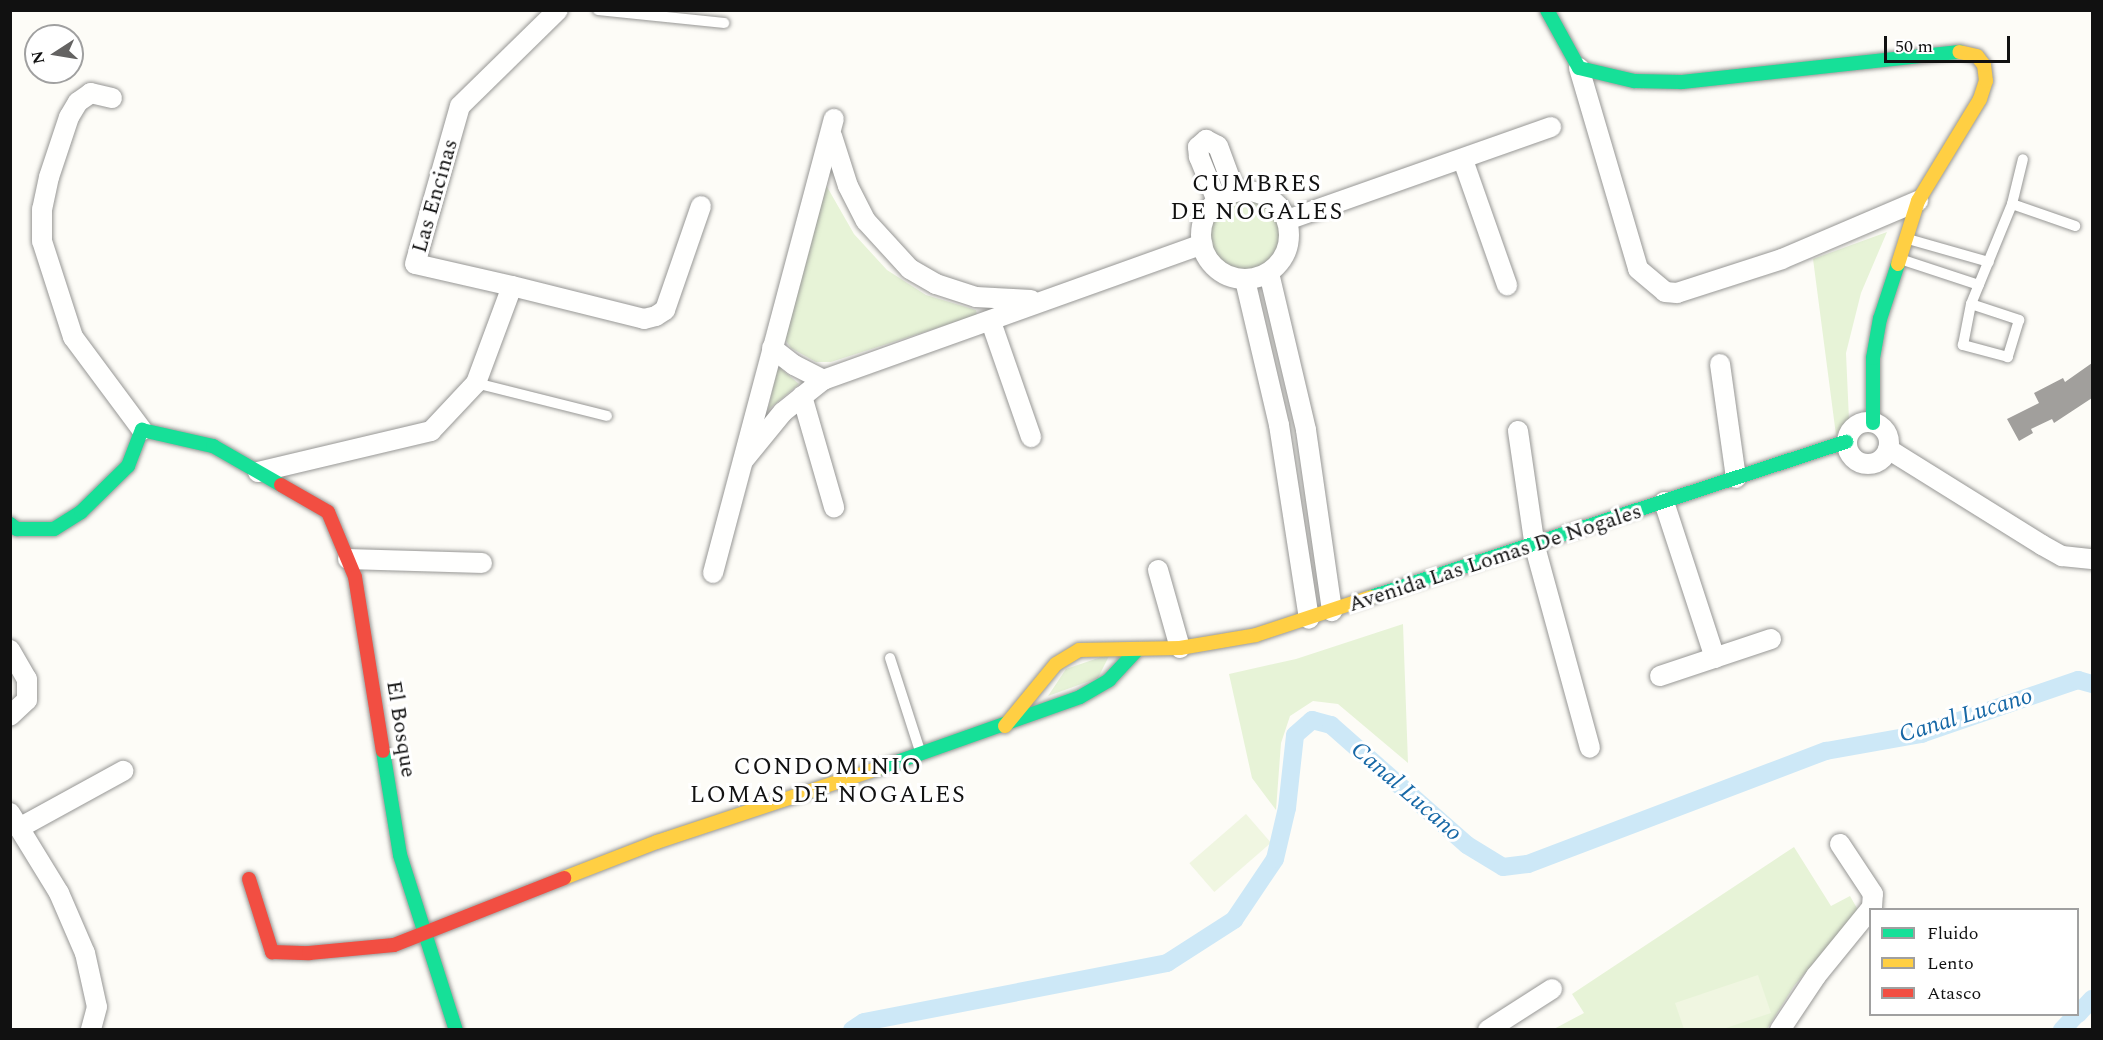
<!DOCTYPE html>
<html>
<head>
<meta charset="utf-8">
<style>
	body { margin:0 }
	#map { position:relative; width:2103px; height:1040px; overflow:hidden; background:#fdfcf7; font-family:Spectral,serif }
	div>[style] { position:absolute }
	.green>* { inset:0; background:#e7f3d7 }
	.round { border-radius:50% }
	.pitch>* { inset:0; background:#f0f6e1; transform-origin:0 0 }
	.canal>* { height:18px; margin:-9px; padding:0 9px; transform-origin:9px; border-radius:9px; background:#cde8f7 }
	.building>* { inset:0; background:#a19f9c }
	.roads { filter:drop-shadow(0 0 2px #979795) drop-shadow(0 0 2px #979795) }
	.lane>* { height:10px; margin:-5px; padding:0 5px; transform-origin:5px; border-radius:5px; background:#fffffe }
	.street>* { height:20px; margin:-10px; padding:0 10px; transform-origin:10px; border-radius:10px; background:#fffffe }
	.street>.ring { margin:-10px; padding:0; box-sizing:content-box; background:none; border:20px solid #fffffe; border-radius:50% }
	.fast>* { height:14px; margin:-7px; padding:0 7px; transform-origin:7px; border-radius:7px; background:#16e098 }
	.slow>* { height:14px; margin:-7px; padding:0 7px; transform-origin:7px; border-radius:7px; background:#ffcf43 }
	.jam>* { height:14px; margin:-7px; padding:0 7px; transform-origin:7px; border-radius:7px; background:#f24e42 }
	span { translate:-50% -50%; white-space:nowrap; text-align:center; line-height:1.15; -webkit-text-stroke:6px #fff; paint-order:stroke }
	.street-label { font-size:22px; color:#111 }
	.neighbourhood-label { font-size:24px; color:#111; letter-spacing:1.5px }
	.water-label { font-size:24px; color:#1768a6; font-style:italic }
	.frame { position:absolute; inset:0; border:12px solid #111; pointer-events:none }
	.legend { position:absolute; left:1869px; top:908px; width:210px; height:108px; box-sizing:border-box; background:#fff; border:2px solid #a0a0a0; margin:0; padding:8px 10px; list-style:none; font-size:18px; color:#111 }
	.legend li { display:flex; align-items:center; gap:12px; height:30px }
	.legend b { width:30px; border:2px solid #a0a0a0 }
	.north { position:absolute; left:24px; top:24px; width:60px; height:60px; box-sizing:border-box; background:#fff; border:2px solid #a0a0a0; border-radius:50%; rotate:258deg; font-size:16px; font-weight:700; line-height:24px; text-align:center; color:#111 }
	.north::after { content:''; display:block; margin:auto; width:21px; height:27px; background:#646362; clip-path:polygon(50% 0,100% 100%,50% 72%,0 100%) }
	.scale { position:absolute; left:1884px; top:36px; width:126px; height:27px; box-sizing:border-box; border:3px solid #111; border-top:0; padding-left:8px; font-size:18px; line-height:21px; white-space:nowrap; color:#111; -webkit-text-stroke:4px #fff; paint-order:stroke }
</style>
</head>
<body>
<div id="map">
	<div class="green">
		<i style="clip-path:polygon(826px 185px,854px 234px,887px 270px,926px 295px,976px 310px,977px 315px,831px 362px,816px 362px,791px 348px,785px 339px)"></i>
		<i class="round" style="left:1209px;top:200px;width:72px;height:72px"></i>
		<i style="clip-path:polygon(1887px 232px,1861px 293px,1846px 353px,1849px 420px,1836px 435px,1813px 259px)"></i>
		<i style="clip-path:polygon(780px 368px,799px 384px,768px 410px,777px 370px)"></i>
		<i style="clip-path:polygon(1403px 624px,1408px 763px,1338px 704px,1313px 701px,1290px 716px,1281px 743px,1276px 810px,1252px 778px,1229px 674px,1296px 659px)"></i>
		<i style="clip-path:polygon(1110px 654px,1098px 678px,1048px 696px,1066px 669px)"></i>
		<i style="clip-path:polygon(1794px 847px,1831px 906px,1850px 896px,1858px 910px,1794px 986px,1767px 1029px,1552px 1030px,1584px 1013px,1572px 994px)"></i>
	</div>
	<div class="pitch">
		<i style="left:1246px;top:814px;width:38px;height:75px;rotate:49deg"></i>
		<i style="clip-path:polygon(1758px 975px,1771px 1013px,1723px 1029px,1684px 1029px,1675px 1003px)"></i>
	</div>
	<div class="canal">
		<i style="left:2078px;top:1014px;width:21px;rotate:-47deg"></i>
		<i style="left:852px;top:1030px;width:14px;rotate:-34deg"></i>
		<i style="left:864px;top:1022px;width:309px;rotate:-11deg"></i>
		<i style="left:1167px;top:963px;width:80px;rotate:-32.7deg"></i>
		<i style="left:1234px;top:920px;width:73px;rotate:-56.1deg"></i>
		<i style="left:1275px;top:859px;width:52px;rotate:-76.8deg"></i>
		<i style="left:1287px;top:808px;width:73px;rotate:-83.7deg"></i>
		<i style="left:1295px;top:735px;width:23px;rotate:-41deg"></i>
		<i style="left:1312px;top:720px;width:20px;rotate:15deg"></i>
		<i style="left:1331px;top:725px;width:181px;rotate:41.4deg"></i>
		<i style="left:1467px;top:845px;width:42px;rotate:31.4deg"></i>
		<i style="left:1503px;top:867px;width:25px;rotate:-7deg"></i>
		<i style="left:1528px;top:864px;width:319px;rotate:-20.8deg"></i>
		<i style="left:1826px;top:751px;width:97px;rotate:-10.1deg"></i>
		<i style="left:1921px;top:734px;width:166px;rotate:-19deg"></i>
		<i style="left:2078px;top:680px;width:15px;rotate:16deg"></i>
		<i style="left:2062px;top:1030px;width:22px;rotate:-47deg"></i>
	</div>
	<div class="building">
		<i style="clip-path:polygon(2092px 363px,2092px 398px,2054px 423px,2052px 419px,2031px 429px,2033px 433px,2019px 441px,2007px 419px,2039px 403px,2034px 393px,2063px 378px,2065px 382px)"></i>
	</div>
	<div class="roads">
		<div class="lane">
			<i style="left:598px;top:10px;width:127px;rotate:5.9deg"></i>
			<i style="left:2012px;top:204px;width:67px;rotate:19.2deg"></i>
			<i style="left:1908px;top:239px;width:84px;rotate:15.9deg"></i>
			<i style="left:1900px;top:259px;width:83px;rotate:18.2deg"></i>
			<i style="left:1971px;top:304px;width:51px;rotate:18.4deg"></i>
			<i style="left:2019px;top:320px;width:39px;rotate:107deg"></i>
			<i style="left:2008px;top:357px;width:47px;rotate:-165.1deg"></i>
			<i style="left:1963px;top:345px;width:42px;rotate:-79deg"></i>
			<i style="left:1971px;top:304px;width:108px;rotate:-67.7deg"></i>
			<i style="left:2012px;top:204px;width:46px;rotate:-76.3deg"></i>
			<i style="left:476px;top:383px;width:135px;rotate:14.1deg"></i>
			<i style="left:890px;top:658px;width:101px;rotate:72.1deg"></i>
		</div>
		<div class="street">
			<i style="left:1579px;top:68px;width:209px;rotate:73.6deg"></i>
			<i style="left:1638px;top:269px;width:35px;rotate:40deg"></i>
			<i style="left:1665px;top:292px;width:12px;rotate:5deg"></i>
			<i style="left:1677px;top:293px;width:110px;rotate:-17.9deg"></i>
			<i style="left:1782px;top:259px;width:148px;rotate:-23.1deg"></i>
			<i style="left:112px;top:98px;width:22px;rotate:-167deg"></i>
			<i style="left:91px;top:93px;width:16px;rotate:145deg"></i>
			<i style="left:78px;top:102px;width:17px;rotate:121deg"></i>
			<i style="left:69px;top:117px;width:63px;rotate:108.4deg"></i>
			<i style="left:49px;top:177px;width:33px;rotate:102deg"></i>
			<i style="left:42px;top:209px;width:32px;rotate:90deg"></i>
			<i style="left:42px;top:241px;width:101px;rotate:72.1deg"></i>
			<i style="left:73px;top:337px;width:116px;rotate:53.4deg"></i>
			<i style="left:832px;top:136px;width:52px;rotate:72.3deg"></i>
			<i style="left:848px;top:186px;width:39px;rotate:63deg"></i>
			<i style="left:866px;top:221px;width:65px;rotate:47.5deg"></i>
			<i style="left:910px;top:269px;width:30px;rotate:30deg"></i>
			<i style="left:936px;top:284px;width:42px;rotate:18deg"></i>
			<i style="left:976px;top:297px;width:55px;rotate:3.1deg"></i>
			<i style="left:1463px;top:160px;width:133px;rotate:70.6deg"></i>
			<i class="ring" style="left:1201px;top:191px;width:68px;height:68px"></i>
			<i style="left:1217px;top:201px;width:48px;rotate:-112.2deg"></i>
			<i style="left:1199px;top:157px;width:10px;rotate:-96deg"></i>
			<i style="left:1198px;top:147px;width:11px;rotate:-41deg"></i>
			<i style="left:1206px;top:140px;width:13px;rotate:27deg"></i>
			<i style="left:1218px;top:146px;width:49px;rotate:69.7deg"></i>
			<i style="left:1287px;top:220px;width:280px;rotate:-19.4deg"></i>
			<i style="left:1269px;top:273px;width:161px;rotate:76.7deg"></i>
			<i style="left:1306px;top:430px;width:183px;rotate:81.8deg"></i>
			<i style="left:1245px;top:280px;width:149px;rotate:76.8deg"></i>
			<i style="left:1279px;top:425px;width:196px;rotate:81.2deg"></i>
			<i style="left:512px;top:286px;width:136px;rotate:14deg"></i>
			<i style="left:644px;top:319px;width:12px;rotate:-14deg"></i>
			<i style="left:656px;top:316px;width:11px;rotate:-34deg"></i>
			<i style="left:665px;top:310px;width:110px;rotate:-70.9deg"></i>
			<i style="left:991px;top:322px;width:122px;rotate:70.8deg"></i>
			<i style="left:772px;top:348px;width:28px;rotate:38deg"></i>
			<i style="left:794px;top:365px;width:33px;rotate:27deg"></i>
			<i style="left:1720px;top:364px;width:115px;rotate:82deg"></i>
			<i style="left:802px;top:396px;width:116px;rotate:73.9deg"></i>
			<i class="ring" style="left:1847px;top:422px;width:22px;height:22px"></i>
			<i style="left:1518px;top:431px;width:117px;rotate:81.7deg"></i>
			<i style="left:1535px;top:547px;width:208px;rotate:74.7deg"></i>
			<i style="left:1888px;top:449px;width:181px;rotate:31.9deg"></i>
			<i style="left:2042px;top:545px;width:23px;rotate:29deg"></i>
			<i style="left:2062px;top:556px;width:30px;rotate:6deg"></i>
			<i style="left:743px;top:461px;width:63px;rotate:-50.8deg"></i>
			<i style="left:783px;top:412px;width:51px;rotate:-38.7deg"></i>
			<i style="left:823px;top:380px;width:403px;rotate:-19.7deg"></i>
			<i style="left:258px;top:472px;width:178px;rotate:-13.3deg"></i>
			<i style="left:431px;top:431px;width:66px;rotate:-46.8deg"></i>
			<i style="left:476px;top:383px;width:103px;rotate:-69.6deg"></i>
			<i style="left:512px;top:286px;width:99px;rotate:-167.2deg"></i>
			<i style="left:415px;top:264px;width:164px;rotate:-74.1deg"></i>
			<i style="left:460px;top:106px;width:137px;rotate:-44.4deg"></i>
			<i style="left:1664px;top:502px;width:164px;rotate:71.9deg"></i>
			<i style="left:348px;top:559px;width:134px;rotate:1.7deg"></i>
			<i style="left:1158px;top:570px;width:81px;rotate:74.2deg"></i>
			<i style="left:713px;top:573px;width:470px;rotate:-75.1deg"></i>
			<i style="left:10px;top:650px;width:34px;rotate:60deg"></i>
			<i style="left:27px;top:679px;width:21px;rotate:90deg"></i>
			<i style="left:27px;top:700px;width:23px;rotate:137deg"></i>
			<i style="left:1660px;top:676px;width:117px;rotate:-18.4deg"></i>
			<i style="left:10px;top:813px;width:94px;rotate:58.5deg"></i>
			<i style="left:59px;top:893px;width:65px;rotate:66.6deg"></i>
			<i style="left:85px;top:953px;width:55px;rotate:77.5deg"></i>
			<i style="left:97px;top:1007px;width:24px;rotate:105deg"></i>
			<i style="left:19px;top:828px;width:119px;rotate:-28.7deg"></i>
			<i style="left:1488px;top:1030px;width:76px;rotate:-32.6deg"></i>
			<i style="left:1780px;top:1030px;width:65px;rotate:-56.3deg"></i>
			<i style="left:1816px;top:976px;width:89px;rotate:-50.9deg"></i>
			<i style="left:1872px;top:907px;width:13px;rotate:-86deg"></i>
			<i style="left:1873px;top:894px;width:60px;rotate:-123.4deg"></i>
		</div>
		<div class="fast">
			<i style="left:1547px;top:10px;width:66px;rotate:61.1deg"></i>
			<i style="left:1579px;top:68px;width:57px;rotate:13.3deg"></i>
			<i style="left:1634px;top:81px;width:48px;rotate:1.2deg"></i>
			<i style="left:1682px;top:82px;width:279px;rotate:-6.2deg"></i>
			<i style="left:1873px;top:423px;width:65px;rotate:-90deg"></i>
			<i style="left:1873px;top:358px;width:40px;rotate:-80deg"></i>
			<i style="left:1880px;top:319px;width:58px;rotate:-71.9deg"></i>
			<i style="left:10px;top:524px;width:9px;rotate:36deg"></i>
			<i style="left:17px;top:529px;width:37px"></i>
			<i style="left:54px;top:529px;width:32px;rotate:-32deg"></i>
			<i style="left:81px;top:512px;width:66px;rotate:-44.4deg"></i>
			<i style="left:128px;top:466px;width:39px;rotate:-69deg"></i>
			<i style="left:142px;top:430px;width:73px;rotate:12.7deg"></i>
			<i style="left:213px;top:446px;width:78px;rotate:29.8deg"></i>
			<i style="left:1371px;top:597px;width:500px;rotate:-18.1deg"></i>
			<i style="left:383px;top:751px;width:105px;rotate:80.7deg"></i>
			<i style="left:400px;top:855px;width:184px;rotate:72.3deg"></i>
			<i style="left:877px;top:769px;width:215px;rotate:-19.5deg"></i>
			<i style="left:1080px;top:697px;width:34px;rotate:-30deg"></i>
			<i style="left:1109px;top:680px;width:42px;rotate:-46.9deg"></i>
		</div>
		<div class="slow">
			<i style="left:1898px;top:264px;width:66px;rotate:-72.4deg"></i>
			<i style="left:1918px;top:201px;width:119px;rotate:-58.7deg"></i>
			<i style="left:1980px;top:99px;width:19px;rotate:-72deg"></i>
			<i style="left:1986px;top:81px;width:16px;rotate:-97deg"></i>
			<i style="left:1984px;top:65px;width:11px;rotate:-128deg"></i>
			<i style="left:1977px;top:56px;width:18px;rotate:-167deg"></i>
			<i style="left:1005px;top:726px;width:80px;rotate:-50.6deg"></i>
			<i style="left:1056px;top:664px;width:27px;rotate:-31deg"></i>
			<i style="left:1079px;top:650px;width:101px;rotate:-1.1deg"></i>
			<i style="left:1180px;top:648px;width:77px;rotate:-9.7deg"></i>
			<i style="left:1256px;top:635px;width:121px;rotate:-18.3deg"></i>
			<i style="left:564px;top:878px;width:100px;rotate:-21.2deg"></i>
			<i style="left:657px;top:842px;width:232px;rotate:-18.4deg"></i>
		</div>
		<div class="jam">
			<i style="left:281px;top:485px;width:54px;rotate:29.9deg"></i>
			<i style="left:328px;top:512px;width:70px;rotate:67.4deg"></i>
			<i style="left:355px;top:577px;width:176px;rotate:80.9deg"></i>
			<i style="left:249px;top:879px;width:77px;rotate:72.5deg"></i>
			<i style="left:272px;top:952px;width:37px;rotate:2deg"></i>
			<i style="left:309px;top:953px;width:85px;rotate:-5.4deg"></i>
			<i style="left:394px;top:945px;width:183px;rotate:-21.5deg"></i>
		</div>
	</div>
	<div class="street-label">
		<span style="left:435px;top:196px;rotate:-74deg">Las Encinas</span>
		<span style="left:1495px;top:558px;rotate:-18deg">Avenida Las Lomas De Nogales</span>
		<span style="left:401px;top:729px;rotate:81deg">El Bosque</span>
	</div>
	<div class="neighbourhood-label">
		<span style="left:1257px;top:199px">CUMBRES<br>DE NOGALES</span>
		<span style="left:828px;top:782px">CONDOMINIO<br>LOMAS DE NOGALES</span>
	</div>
	<div class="water-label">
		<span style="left:1966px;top:716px;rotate:-17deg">Canal Lucano</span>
		<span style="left:1406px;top:792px;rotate:41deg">Canal Lucano</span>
	</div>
	<div class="frame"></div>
	<ul class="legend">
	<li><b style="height:8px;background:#16e098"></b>Fluido</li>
	<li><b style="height:8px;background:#ffcf43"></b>Lento</li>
	<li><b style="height:8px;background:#f24e42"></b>Atasco</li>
	</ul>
	<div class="north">N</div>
	<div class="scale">50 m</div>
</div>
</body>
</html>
